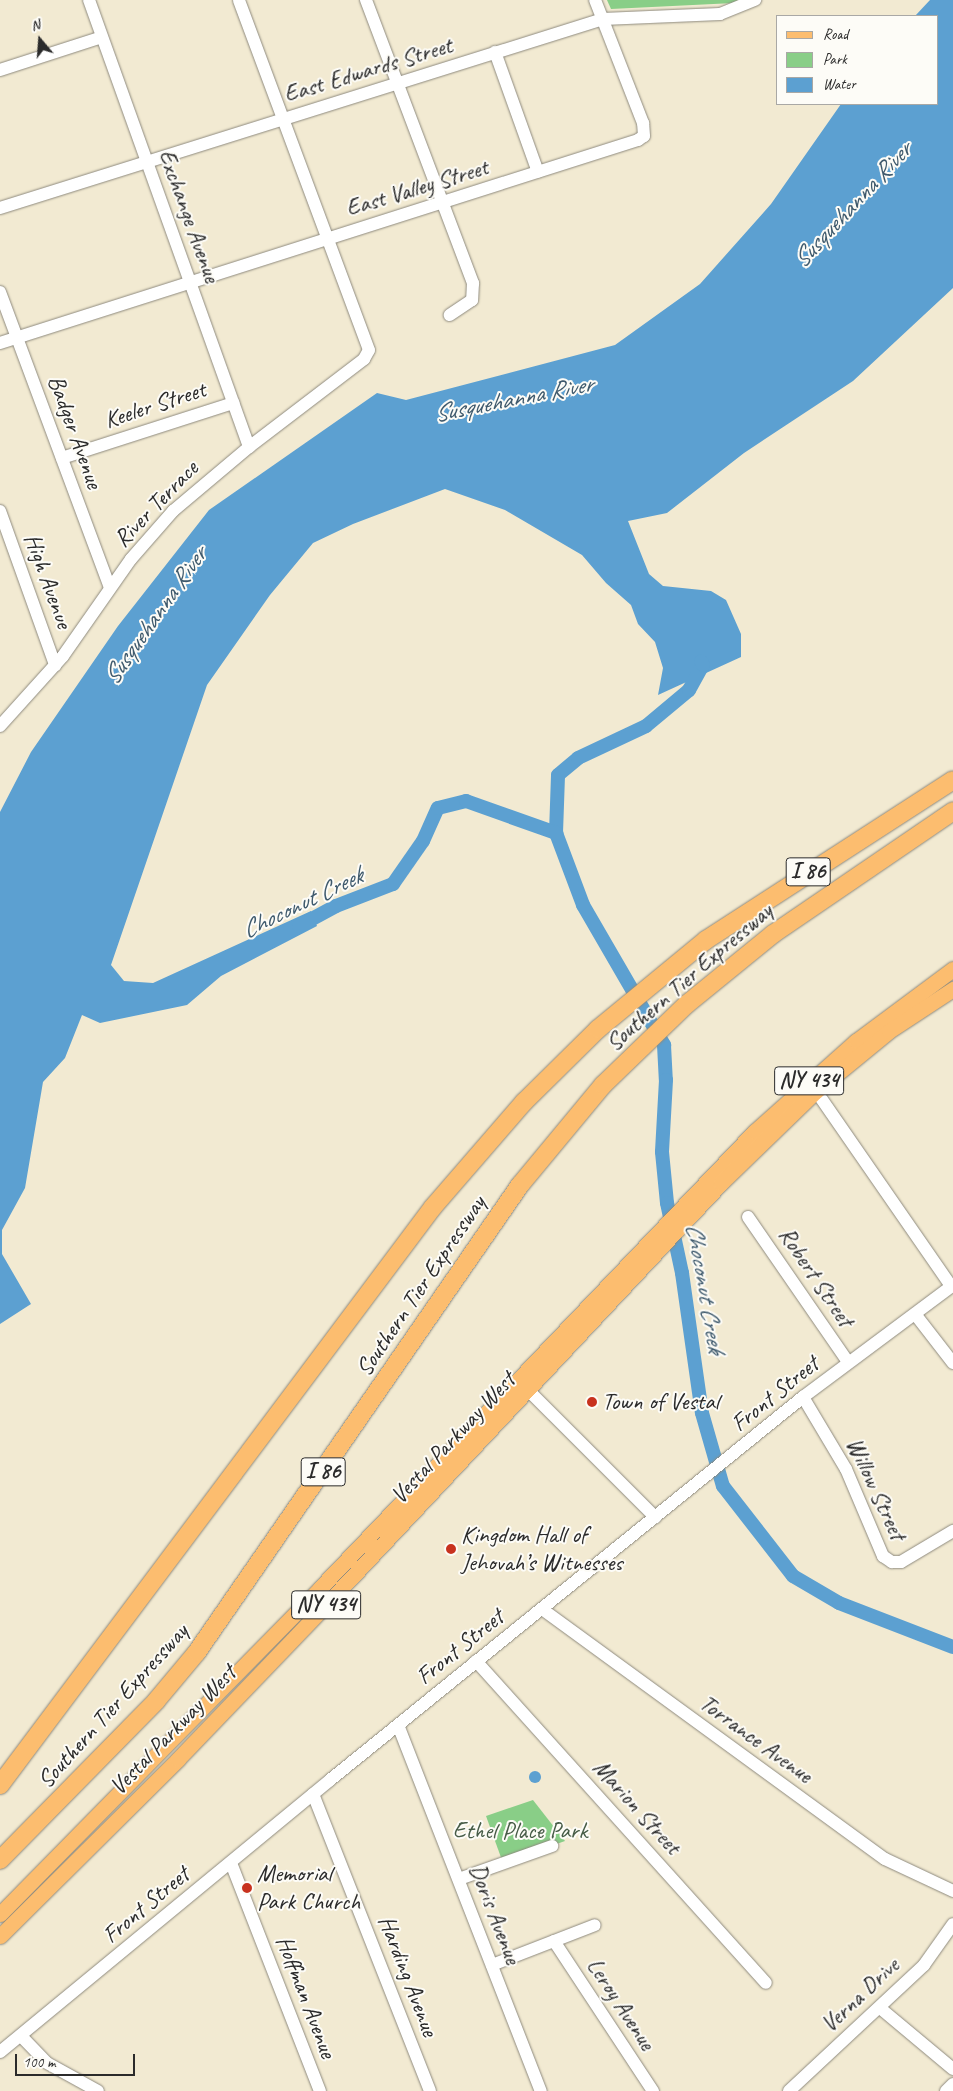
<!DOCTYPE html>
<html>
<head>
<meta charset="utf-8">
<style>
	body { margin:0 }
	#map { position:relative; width:953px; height:2091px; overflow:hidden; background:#f2ead2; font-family:Caveat,sans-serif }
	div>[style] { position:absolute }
	.green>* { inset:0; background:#89ce87 }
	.water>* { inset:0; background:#5ca0d1 }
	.round { border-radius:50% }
	.river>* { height:14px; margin:-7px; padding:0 7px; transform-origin:7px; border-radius:7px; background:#5ca0d1 }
	.roads { filter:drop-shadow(0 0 1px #8e8a7e) drop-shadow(0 0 1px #8e8a7e) }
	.minor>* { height:12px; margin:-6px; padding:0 6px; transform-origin:6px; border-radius:6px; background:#fff }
	.major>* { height:15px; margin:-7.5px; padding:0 7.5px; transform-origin:7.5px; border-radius:7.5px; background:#fcbd6f }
	.highway>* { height:18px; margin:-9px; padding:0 9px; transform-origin:9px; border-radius:9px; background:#fcbd6f }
	.dots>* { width:14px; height:14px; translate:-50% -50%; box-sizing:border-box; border:2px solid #fdfcf7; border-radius:50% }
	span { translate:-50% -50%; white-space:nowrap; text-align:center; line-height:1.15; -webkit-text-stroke:4px #fdfcf7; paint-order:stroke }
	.shield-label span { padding:1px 4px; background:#fdfcf7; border:1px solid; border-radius:4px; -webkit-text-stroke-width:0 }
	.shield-label { font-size:22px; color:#2b2b2b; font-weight:700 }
	.street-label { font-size:24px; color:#2b2b2b }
	.poi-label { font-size:24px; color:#2b2b2b }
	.left { translate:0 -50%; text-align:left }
	.park-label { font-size:24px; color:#475c47 }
	.water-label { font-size:25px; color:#3f5a6d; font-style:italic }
	.legend { position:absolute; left:776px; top:15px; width:162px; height:90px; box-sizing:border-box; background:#fdfcf7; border:1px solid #a9a8a5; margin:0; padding:6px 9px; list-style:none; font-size:15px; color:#2b2b2b }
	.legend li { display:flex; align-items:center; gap:10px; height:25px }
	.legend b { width:25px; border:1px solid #a9a8a5 }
	.north { position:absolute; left:15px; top:15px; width:50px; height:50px; -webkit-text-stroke:4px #fdfcf7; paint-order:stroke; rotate:342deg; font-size:14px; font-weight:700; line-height:20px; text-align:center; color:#2b2b2b }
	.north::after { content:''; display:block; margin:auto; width:18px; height:22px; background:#2b2b2b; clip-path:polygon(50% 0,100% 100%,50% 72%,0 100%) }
	.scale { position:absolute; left:15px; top:2054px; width:120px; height:22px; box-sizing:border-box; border:2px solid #2b2b2b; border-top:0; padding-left:6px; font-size:15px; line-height:18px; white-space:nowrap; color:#2b2b2b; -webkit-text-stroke:4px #fdfcf7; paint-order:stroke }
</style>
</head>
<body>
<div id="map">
	<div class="green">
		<i style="clip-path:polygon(607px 0,738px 0,734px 3px,611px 9px)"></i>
		<i style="clip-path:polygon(533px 1800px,565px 1841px,503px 1863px,486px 1816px)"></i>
	</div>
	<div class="water">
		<i style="clip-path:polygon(930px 0,953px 0,953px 288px,853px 381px,744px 453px,667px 513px,628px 521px,649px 574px,663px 586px,711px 591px,726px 600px,741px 634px,741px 657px,658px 695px,663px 668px,655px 642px,638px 624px,631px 605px,606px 583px,582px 555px,505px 510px,445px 489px,353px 524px,313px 543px,270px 595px,207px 685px,111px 965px,124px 981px,153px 983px,311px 911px,317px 926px,221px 976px,187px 1005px,100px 1023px,82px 1015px,65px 1058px,43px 1082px,25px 1188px,2px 1230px,2px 1254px,31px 1304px,0 1324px,0 812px,31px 752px,118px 626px,209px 510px,377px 393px,406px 400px,615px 345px,700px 284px,771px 204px,841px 104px,937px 104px,937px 16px,915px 16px)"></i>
		<i class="round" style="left:529px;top:1771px;width:12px;height:12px"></i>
	</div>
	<div class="river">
		<i style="left:556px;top:833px;width:58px;rotate:-88deg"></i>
		<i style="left:558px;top:775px;width:26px;rotate:-40deg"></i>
		<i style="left:578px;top:758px;width:75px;rotate:-25.2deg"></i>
		<i style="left:646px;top:726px;width:56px;rotate:-39.9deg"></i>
		<i style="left:689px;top:690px;width:29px;rotate:-61deg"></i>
		<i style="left:703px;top:665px;width:4px;rotate:-117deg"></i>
		<i style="left:299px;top:926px;width:42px;rotate:-28.4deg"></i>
		<i style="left:336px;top:906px;width:61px;rotate:-21.1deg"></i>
		<i style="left:393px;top:884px;width:52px;rotate:-55.1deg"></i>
		<i style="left:423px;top:841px;width:36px;rotate:-66deg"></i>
		<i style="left:438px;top:808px;width:29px;rotate:-14deg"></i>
		<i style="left:466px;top:801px;width:96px;rotate:19.6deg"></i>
		<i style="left:556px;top:833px;width:77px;rotate:69.4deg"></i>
		<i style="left:583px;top:905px;width:162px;rotate:59.9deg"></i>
		<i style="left:664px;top:1045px;width:35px;rotate:87deg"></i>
		<i style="left:666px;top:1080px;width:72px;rotate:93.2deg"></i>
		<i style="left:662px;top:1152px;width:51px;rotate:84.4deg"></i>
		<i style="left:667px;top:1203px;width:72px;rotate:77.9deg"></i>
		<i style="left:682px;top:1273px;width:141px;rotate:81.9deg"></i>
		<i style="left:702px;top:1413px;width:76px;rotate:74deg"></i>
		<i style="left:723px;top:1486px;width:114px;rotate:52.1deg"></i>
		<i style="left:793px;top:1576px;width:53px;rotate:30.4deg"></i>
		<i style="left:839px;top:1603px;width:122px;rotate:21.1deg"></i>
	</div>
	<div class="roads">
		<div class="minor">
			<i style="left:89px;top:0;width:475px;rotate:70.3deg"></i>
			<i style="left:366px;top:0;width:303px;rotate:69.3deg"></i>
			<i style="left:473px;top:283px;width:17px;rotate:93deg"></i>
			<i style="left:472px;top:300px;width:27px;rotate:146deg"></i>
			<i style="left:495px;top:52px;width:127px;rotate:70.3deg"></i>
			<i style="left:0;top:70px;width:107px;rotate:-17.9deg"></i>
			<i style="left:0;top:208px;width:632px;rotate:-17.4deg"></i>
			<i style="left:603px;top:19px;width:117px;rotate:-2.4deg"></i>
			<i style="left:720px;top:14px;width:38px;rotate:-22deg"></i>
			<i style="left:0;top:292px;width:315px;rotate:69.6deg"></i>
			<i style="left:0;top:343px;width:670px;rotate:-17.65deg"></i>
			<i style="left:638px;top:140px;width:7px;rotate:-34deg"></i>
			<i style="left:644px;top:136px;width:13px;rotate:-94deg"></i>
			<i style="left:643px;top:123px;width:132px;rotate:-111.3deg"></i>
			<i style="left:62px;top:458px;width:180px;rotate:-17.8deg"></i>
			<i style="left:0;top:511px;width:164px;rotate:70.3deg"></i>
			<i style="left:0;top:726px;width:94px;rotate:-48deg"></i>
			<i style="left:63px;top:656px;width:118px;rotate:-55deg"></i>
			<i style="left:131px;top:559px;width:64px;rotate:-48.8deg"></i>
			<i style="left:173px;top:511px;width:99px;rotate:-40.1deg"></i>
			<i style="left:249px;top:447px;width:145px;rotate:-37.4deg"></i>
			<i style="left:364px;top:359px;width:10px;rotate:-61deg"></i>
			<i style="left:369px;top:350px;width:373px;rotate:-110.4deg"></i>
			<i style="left:816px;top:1091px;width:237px;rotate:55.3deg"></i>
			<i style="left:748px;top:1217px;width:176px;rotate:55.4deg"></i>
			<i style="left:915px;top:1314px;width:62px;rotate:52.2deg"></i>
			<i style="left:521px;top:1383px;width:190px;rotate:45deg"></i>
			<i style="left:803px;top:1397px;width:84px;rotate:59.2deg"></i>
			<i style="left:846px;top:1469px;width:95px;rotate:67deg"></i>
			<i style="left:883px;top:1556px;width:11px;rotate:34deg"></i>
			<i style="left:892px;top:1562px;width:9px"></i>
			<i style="left:901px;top:1562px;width:61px;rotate:-30.8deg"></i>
			<i style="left:542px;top:1609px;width:424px;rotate:36.1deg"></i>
			<i style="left:885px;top:1859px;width:75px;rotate:25.2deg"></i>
			<i style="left:476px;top:1661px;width:433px;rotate:48deg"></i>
			<i style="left:398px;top:1725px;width:393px;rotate:68.7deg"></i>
			<i style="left:313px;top:1794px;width:319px;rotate:68.5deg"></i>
			<i style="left:231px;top:1863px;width:245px;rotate:68.7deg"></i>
			<i style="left:459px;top:1879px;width:99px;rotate:-19.5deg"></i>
			<i style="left:554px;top:1941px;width:180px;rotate:56.6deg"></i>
			<i style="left:492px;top:1965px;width:110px;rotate:-21.2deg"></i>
			<i style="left:880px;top:2008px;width:95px;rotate:39.9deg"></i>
			<i style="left:21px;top:2036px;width:37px;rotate:46deg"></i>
			<i style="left:47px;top:2063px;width:58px;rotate:28.8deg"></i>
			<i style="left:0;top:2052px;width:428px;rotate:-39.5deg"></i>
			<i style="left:330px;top:1780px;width:609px;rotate:-39deg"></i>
			<i style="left:803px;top:1397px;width:187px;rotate:-36.7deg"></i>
			<i style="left:789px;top:2091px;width:185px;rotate:-43deg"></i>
			<i style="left:924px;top:1965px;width:50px;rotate:-54.7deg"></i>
			<i style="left:946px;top:2091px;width:10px;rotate:-45deg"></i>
		</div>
		<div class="major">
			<i style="left:0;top:1914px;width:457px;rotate:-45.5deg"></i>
			<i style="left:320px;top:1588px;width:631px;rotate:-46.41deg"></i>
			<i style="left:755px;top:1131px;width:135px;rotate:-41.7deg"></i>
			<i style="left:856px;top:1041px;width:121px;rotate:-36.6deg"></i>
			<i style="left:0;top:1936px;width:251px;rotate:-44.8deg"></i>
			<i style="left:178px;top:1759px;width:227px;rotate:-46.2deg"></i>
			<i style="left:335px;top:1595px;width:565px;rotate:-46.87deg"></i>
			<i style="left:721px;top:1183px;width:132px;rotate:-44.1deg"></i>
			<i style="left:816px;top:1091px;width:94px;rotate:-39.4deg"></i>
			<i style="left:889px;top:1031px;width:77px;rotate:-33.3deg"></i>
		</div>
		<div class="highway">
			<i style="left:0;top:1785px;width:722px;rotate:-53.16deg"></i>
			<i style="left:433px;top:1207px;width:139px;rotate:-49.1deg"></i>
			<i style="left:524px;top:1102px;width:104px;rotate:-44.6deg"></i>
			<i style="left:598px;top:1029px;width:140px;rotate:-39.5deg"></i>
			<i style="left:706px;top:940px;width:294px;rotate:-32.9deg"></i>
			<i style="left:0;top:1860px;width:223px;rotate:-45.5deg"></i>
			<i style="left:156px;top:1701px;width:64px;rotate:-50.1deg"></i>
			<i style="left:197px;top:1652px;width:568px;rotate:-55.33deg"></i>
			<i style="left:520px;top:1185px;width:130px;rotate:-50.3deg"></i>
			<i style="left:603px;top:1085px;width:117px;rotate:-44deg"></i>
			<i style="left:687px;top:1004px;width:111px;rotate:-39.1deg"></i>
			<i style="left:773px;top:934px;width:218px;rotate:-34.3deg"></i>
		</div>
	</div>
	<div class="dots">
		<i style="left:592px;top:1402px;background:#c8321e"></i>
		<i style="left:451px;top:1549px;background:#c8321e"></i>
		<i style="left:247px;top:1888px;background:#c8321e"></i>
	</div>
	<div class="shield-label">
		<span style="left:808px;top:872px">I 86</span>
		<span style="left:809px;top:1081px">NY 434</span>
		<span style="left:323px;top:1472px">I 86</span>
		<span style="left:326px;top:1605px">NY 434</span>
	</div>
	<div class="street-label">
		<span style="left:368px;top:70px;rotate:-17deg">East Edwards Street</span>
		<span style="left:417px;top:188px;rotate:-17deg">East Valley Street</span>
		<span style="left:189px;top:216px;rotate:70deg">Exchange Avenue</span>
		<span style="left:155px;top:405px;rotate:-18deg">Keeler Street</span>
		<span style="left:75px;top:432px;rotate:70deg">Badger Avenue</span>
		<span style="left:156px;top:504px;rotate:-46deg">River Terrace</span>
		<span style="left:48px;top:581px;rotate:70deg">High Avenue</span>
		<span style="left:689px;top:977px;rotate:-41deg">Southern Tier Expressway</span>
		<span style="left:816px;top:1277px;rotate:56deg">Robert Street</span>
		<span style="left:421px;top:1286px;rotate:-56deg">Southern Tier Expressway</span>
		<span style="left:775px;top:1394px;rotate:-39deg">Front Street</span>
		<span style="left:453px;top:1438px;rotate:-47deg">Vestal Parkway West</span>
		<span style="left:876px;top:1489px;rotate:65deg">Willow Street</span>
		<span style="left:460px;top:1647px;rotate:-39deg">Front Street</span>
		<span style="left:113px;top:1706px;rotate:-48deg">Southern Tier Expressway</span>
		<span style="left:173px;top:1730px;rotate:-46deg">Vestal Parkway West</span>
		<span style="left:756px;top:1739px;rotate:36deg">Torrance Avenue</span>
		<span style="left:637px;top:1807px;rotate:48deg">Marion Street</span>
		<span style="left:146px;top:1905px;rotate:-40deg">Front Street</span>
		<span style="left:495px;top:1914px;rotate:69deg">Doris Avenue</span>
		<span style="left:408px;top:1976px;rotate:69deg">Harding Avenue</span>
		<span style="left:860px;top:1995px;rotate:-43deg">Verna Drive</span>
		<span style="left:306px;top:1997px;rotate:69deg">Hoffman Avenue</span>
		<span style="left:621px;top:2004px;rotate:57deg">Leroy Avenue</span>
	</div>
	<div class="poi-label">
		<span class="left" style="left:602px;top:1402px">Town of Vestal</span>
		<span class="left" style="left:461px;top:1549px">Kingdom Hall of<br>Jehovah’s Witnesses</span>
		<span class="left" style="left:257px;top:1888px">Memorial<br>Park Church</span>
	</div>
	<div class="park-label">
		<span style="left:520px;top:1831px">Ethel Place Park</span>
	</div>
	<div class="water-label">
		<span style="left:852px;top:205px;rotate:-47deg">Susquehanna River</span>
		<span style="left:513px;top:399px;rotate:-11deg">Susquehanna River</span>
		<span style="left:155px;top:616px;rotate:-55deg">Susquehanna River</span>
		<span style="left:302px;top:903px;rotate:-26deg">Choconut Creek</span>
		<span style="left:705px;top:1288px;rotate:80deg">Choconut Creek</span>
	</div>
	<ul class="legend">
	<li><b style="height:6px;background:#fcbd6f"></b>Road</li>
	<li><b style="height:14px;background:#89ce87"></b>Park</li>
	<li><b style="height:14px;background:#5ca0d1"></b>Water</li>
	</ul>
	<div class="north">N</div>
	<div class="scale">100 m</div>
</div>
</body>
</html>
